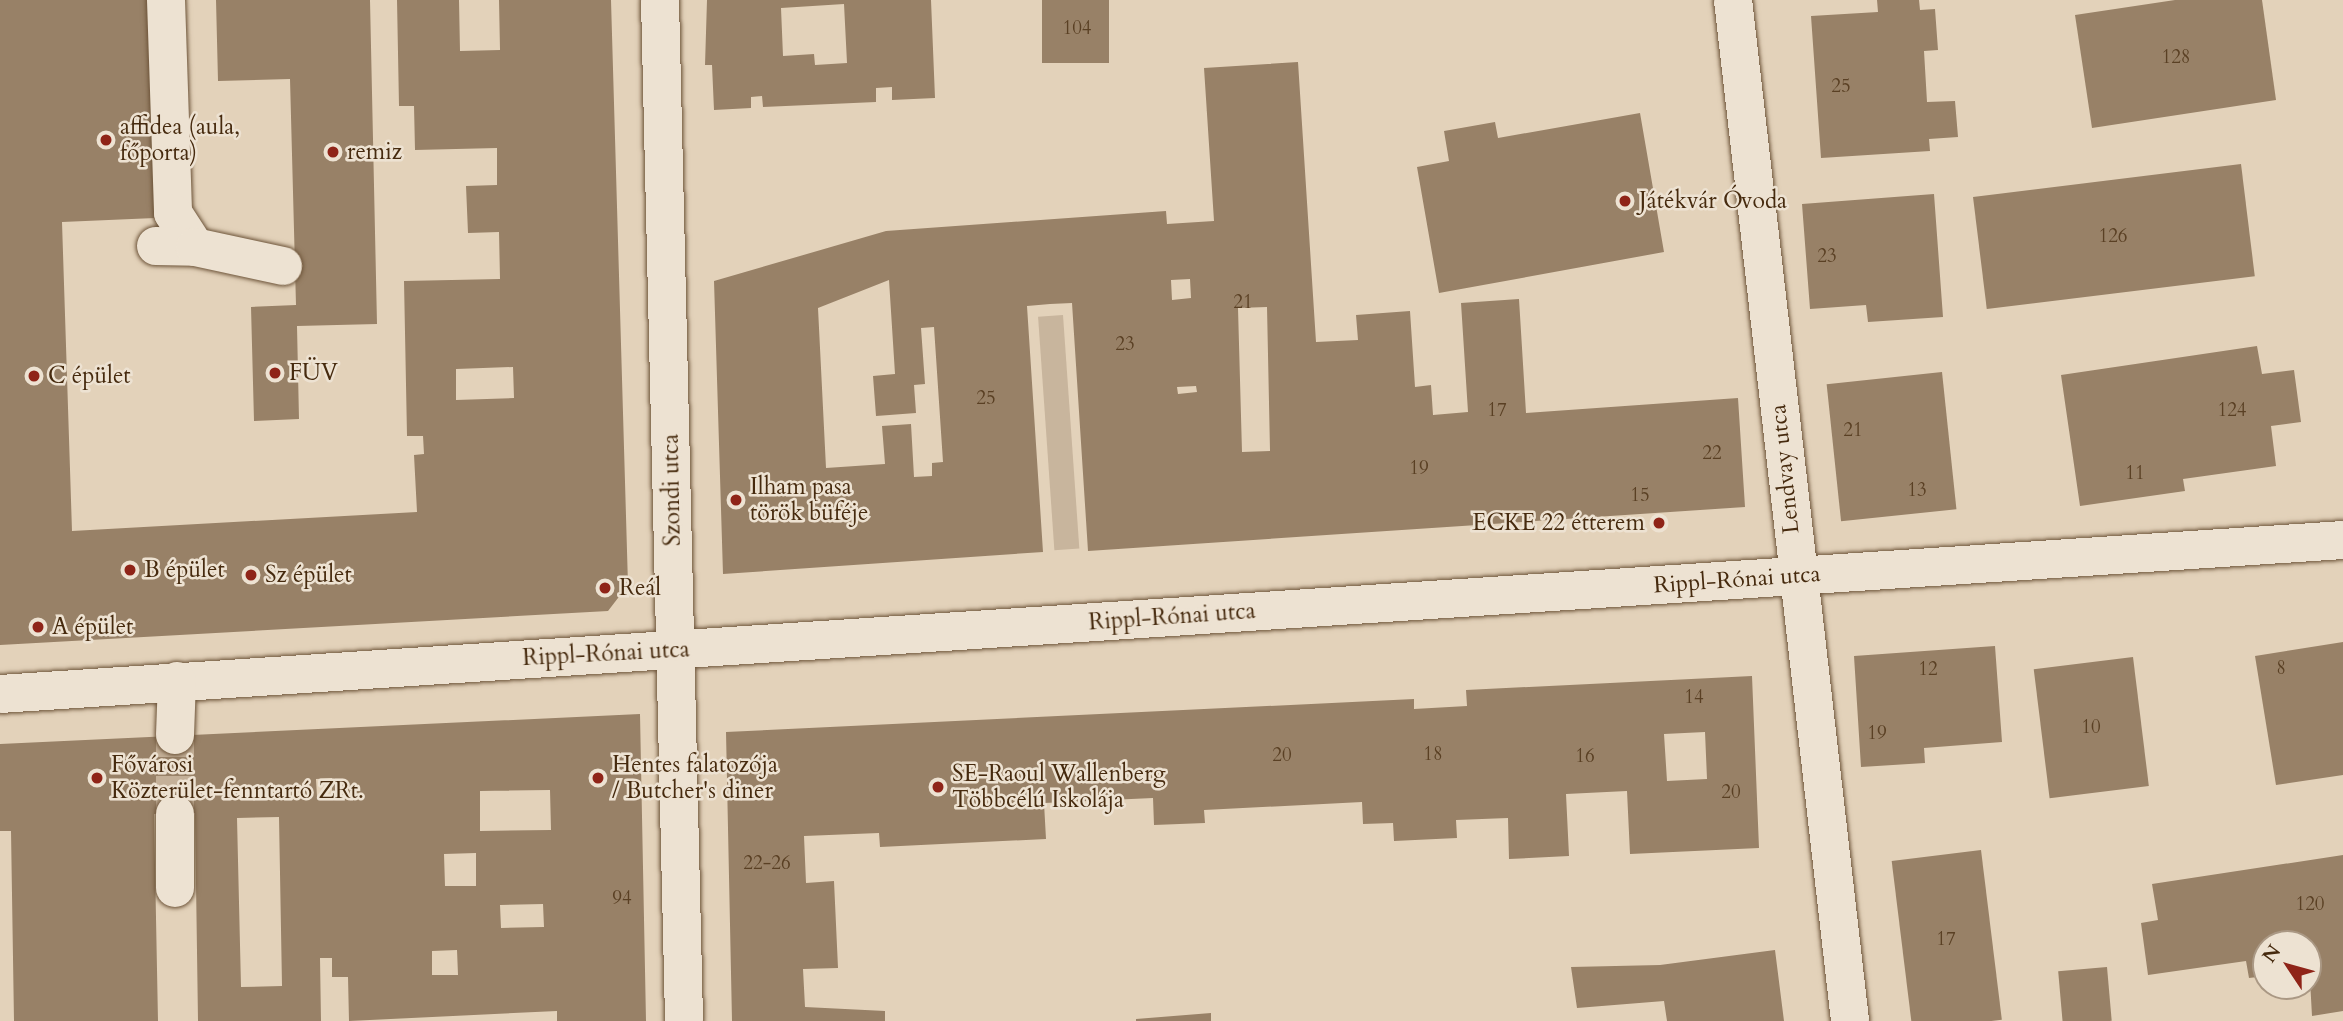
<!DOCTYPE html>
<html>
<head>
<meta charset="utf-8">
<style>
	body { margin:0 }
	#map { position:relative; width:2343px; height:1021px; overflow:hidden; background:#e3d2ba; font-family:Cardo,serif }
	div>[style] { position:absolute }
	.green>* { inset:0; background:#c8b59d; transform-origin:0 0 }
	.building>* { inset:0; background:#988167; transform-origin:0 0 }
	.minor-tunnel>* { height:38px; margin-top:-19px; transform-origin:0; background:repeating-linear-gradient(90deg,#c4b098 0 38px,transparent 0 57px) }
	.roads { filter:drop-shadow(0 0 2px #6d5439) drop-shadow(0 0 2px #6d5439) }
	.minor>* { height:38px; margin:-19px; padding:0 19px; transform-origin:19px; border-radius:19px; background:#ede2d2 }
	.dots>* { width:19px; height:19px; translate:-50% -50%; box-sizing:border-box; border:4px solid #ede2d2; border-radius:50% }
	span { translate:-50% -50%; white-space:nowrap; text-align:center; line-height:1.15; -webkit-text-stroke:5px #ede2d2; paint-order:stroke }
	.number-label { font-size:19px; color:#5a4024 }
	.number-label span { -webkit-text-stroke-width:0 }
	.poi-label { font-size:23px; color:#462a0e }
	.left { translate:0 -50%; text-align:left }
	.right { translate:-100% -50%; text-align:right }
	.street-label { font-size:23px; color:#462a0e }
	.north { position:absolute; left:2252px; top:930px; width:70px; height:70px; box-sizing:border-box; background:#ede2d2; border:2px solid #aa9884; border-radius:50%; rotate:306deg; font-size:19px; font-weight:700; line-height:28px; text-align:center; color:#462a0e }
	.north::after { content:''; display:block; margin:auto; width:24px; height:32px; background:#8f2418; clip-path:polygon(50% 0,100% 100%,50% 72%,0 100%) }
</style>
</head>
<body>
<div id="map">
	<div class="green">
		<i style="left:1063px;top:315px;width:234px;height:25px;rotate:86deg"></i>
	</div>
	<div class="building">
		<i style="clip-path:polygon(evenodd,0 0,149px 0,155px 218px,62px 222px,72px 531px,417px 512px,414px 455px,424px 454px,423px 436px,407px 436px,404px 281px,500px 279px,499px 232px,468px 233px,466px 186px,497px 185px,497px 148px,415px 150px,414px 106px,399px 106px,397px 0,459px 0,460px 51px,500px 50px,499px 0,611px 0,628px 585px,608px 611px,0 645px,0 0,513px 367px,514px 398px,456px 400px,456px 369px,513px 367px)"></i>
		<i style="clip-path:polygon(216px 0,370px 0,377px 324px,297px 326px,299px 419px,254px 421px,251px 307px,296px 305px,290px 79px,218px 81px)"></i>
		<i style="clip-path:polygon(evenodd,707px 0,931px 0,935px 98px,892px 100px,892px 87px,876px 88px,876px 102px,763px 107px,762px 96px,751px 97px,751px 108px,714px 110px,712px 65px,705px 65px,707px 0,844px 4px,847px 63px,815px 65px,814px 54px,783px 56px,781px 8px,844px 4px)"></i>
		<i style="left:1042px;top:0;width:67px;height:63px"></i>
		<i style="clip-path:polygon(1877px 0,1919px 0,1920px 10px,1935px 9px,1938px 50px,1924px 51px,1927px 102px,1955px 101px,1958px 137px,1929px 139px,1930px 151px,1821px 158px,1811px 16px,1878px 12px)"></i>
		<i style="clip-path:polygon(2175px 0,2262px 0,2276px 100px,2092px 128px,2075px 15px)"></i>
		<i style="clip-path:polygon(evenodd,1298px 62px,1316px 342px,1358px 340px,1356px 315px,1410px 311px,1415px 387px,1431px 385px,1433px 415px,1468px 412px,1461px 303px,1519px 299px,1526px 413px,1738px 398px,1745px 507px,1088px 551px,1072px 303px,1050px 304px,1027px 306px,1043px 552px,723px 574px,714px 281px,886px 231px,1166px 211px,1167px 224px,1214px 221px,1204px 68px,1298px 62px,1190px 279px,1191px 298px,1172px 300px,1171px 280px,1190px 279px,1298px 62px,889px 280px,895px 374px,873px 376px,876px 416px,916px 413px,914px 385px,925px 384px,921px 328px,934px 327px,943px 462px,932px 463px,932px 476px,914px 477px,911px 424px,882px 426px,885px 464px,826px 468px,818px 308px,889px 280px,1298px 62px,1267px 307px,1270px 451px,1242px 452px,1238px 308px,1267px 307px,1298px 62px,1196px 386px,1197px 392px,1178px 394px,1177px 387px,1196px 386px)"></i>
		<i style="clip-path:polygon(1640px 113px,1664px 252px,1439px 293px,1417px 167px,1449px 161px,1444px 131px,1495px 122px,1498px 138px)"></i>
		<i style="left:2241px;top:164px;width:113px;height:270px;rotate:83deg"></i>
		<i style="clip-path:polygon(1934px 194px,1943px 317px,1868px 322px,1866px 305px,1810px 309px,1802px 204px)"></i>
		<i style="clip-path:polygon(2257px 346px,2262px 374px,2294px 370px,2301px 422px,2271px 426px,2276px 466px,2183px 479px,2185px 491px,2080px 506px,2061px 375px)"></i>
		<i style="left:1942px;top:372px;width:138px;height:116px;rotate:84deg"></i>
		<i style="clip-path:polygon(2343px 642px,2343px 775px,2276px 785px,2255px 656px)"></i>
		<i style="clip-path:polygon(1995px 646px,2002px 742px,1924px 748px,1925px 763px,1861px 767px,1854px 656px)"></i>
		<i style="left:2133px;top:657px;width:130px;height:100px;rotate:83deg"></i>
		<i style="clip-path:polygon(evenodd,1752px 676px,1759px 848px,1630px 854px,1627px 791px,1566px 794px,1569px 856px,1509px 859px,1508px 818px,1456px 820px,1457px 838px,1394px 841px,1393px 823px,1363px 824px,1362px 802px,1204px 810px,1205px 823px,1154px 825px,1153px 798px,1044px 803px,1046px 839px,880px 847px,879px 833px,804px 836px,806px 883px,834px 881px,838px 968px,803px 969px,805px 1007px,885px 1011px,885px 1021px,732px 1021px,726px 732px,1414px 699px,1414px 709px,1467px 706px,1466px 690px,1752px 676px,1705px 732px,1707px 779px,1667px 781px,1664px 734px,1705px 732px)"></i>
		<i style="clip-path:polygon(evenodd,640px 714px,646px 1021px,557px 1021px,557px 1011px,349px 1021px,348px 977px,332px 977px,332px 958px,320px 958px,321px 1021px,198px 1021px,195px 813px,154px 814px,158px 1021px,14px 1021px,11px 831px,0 831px,0 744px,640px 714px,332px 778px,332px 796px,317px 797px,316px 779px,332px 778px,640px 714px,550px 790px,551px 830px,480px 831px,480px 791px,550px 790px,640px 714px,279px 817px,282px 986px,241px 987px,237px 818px,279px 817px,640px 714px,476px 853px,476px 886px,445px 886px,444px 854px,476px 853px,640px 714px,543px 904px,544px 927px,501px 928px,500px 905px,543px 904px,640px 714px,457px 950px,458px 975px,432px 975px,432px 951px,457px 950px)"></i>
		<i style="left:1981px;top:850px;width:171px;height:90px;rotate:83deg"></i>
		<i style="clip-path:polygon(2343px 855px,2343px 1011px,2312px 1016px,2308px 944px,2266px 944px,2266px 976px,2249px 978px,2246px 961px,2148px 975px,2141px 923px,2158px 920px,2152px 884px)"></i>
		<i style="clip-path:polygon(1775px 950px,1784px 1021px,1667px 1021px,1664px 1001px,1577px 1008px,1571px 967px,1660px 965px)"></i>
		<i style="left:2107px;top:967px;width:54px;height:49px;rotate:85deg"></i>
		<i style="clip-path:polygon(1211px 1013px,1211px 1021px,1136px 1021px,1136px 1019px)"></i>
	</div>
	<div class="minor-tunnel">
		<i style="left:175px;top:814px;width:79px;rotate:-90deg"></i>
	</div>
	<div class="roads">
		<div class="minor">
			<i style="left:166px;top:0;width:213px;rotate:88.1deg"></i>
			<i style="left:173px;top:213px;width:40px;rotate:57.1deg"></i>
			<i style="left:660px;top:0;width:1021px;rotate:88.65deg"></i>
			<i style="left:1733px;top:0;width:1028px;rotate:83.46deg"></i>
			<i style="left:156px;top:246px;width:39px;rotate:1deg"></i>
			<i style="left:195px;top:247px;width:90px;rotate:12.2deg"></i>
			<i style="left:0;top:694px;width:2348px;rotate:-3.76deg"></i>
			<i style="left:175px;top:735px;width:54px;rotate:-87.9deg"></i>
			<i style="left:175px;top:814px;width:74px;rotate:90deg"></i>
		</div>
	</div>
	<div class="dots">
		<i style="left:106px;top:140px;background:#8f2418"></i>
		<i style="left:333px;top:152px;background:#8f2418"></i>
		<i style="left:1625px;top:201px;background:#8f2418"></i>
		<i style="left:275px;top:373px;background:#8f2418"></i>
		<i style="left:34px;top:376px;background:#8f2418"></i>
		<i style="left:736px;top:500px;background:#8f2418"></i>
		<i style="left:1659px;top:523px;background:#8f2418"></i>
		<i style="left:130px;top:570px;background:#8f2418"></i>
		<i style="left:251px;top:575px;background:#8f2418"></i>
		<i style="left:605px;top:588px;background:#8f2418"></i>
		<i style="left:38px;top:627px;background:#8f2418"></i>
		<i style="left:97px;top:778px;background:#8f2418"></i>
		<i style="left:598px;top:778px;background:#8f2418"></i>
		<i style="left:938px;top:787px;background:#8f2418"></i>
	</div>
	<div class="number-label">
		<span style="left:1077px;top:29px">104</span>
		<span style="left:2176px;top:58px">128</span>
		<span style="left:1841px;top:87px">25</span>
		<span style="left:2113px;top:237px">126</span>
		<span style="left:1827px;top:257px">23</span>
		<span style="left:1243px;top:303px">21</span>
		<span style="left:1125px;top:345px">23</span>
		<span style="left:986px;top:399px">25</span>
		<span style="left:1497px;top:411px">17</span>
		<span style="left:2232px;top:411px">124</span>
		<span style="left:1853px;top:431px">21</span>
		<span style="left:1712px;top:454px">22</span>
		<span style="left:1419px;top:469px">19</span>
		<span style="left:2135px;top:474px">11</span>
		<span style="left:1917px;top:491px">13</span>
		<span style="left:1640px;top:496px">15</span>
		<span style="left:2281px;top:669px">8</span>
		<span style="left:1928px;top:670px">12</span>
		<span style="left:1694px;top:698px">14</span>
		<span style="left:2091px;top:728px">10</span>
		<span style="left:1877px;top:734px">19</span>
		<span style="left:1433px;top:755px">18</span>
		<span style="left:1282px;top:756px">20</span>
		<span style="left:1585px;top:757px">16</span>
		<span style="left:1731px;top:793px">20</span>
		<span style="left:767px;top:864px">22-26</span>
		<span style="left:622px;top:899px">94</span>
		<span style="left:2310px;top:905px">120</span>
		<span style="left:1946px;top:940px">17</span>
	</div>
	<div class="poi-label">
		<span class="left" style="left:120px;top:140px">affidea (aula,<br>főporta)</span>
		<span class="left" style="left:347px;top:152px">remiz</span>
		<span class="left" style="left:1639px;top:201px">Játékvár Óvoda</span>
		<span class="left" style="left:289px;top:373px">FÜV</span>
		<span class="left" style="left:48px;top:376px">C épület</span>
		<span class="left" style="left:750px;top:500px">Ilham pasa<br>török büféje</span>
		<span class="right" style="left:1645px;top:523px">ECKE 22 étterem</span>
		<span class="left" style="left:144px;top:570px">B épület</span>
		<span class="left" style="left:265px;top:575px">Sz épület</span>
		<span class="left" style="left:619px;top:588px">Reál</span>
		<span class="left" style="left:52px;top:627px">A épület</span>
		<span class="left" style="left:111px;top:778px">Fővárosi<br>Közterület-fenntartó ZRt.</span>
		<span class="left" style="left:612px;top:778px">Hentes falatozója<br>/ Butcher's diner</span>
		<span class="left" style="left:952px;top:787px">SE-Raoul Wallenberg<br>Többcélú Iskolája</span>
	</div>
	<div class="street-label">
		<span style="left:1785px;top:469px;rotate:-96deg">Lendvay utca</span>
		<span style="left:672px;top:490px;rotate:-91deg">Szondi utca</span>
		<span style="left:1737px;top:580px;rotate:-4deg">Rippl-Rónai utca</span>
		<span style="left:1172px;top:617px;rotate:-4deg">Rippl-Rónai utca</span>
		<span style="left:606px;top:654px;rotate:-3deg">Rippl-Rónai utca</span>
	</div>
	<div class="north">N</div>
</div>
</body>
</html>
